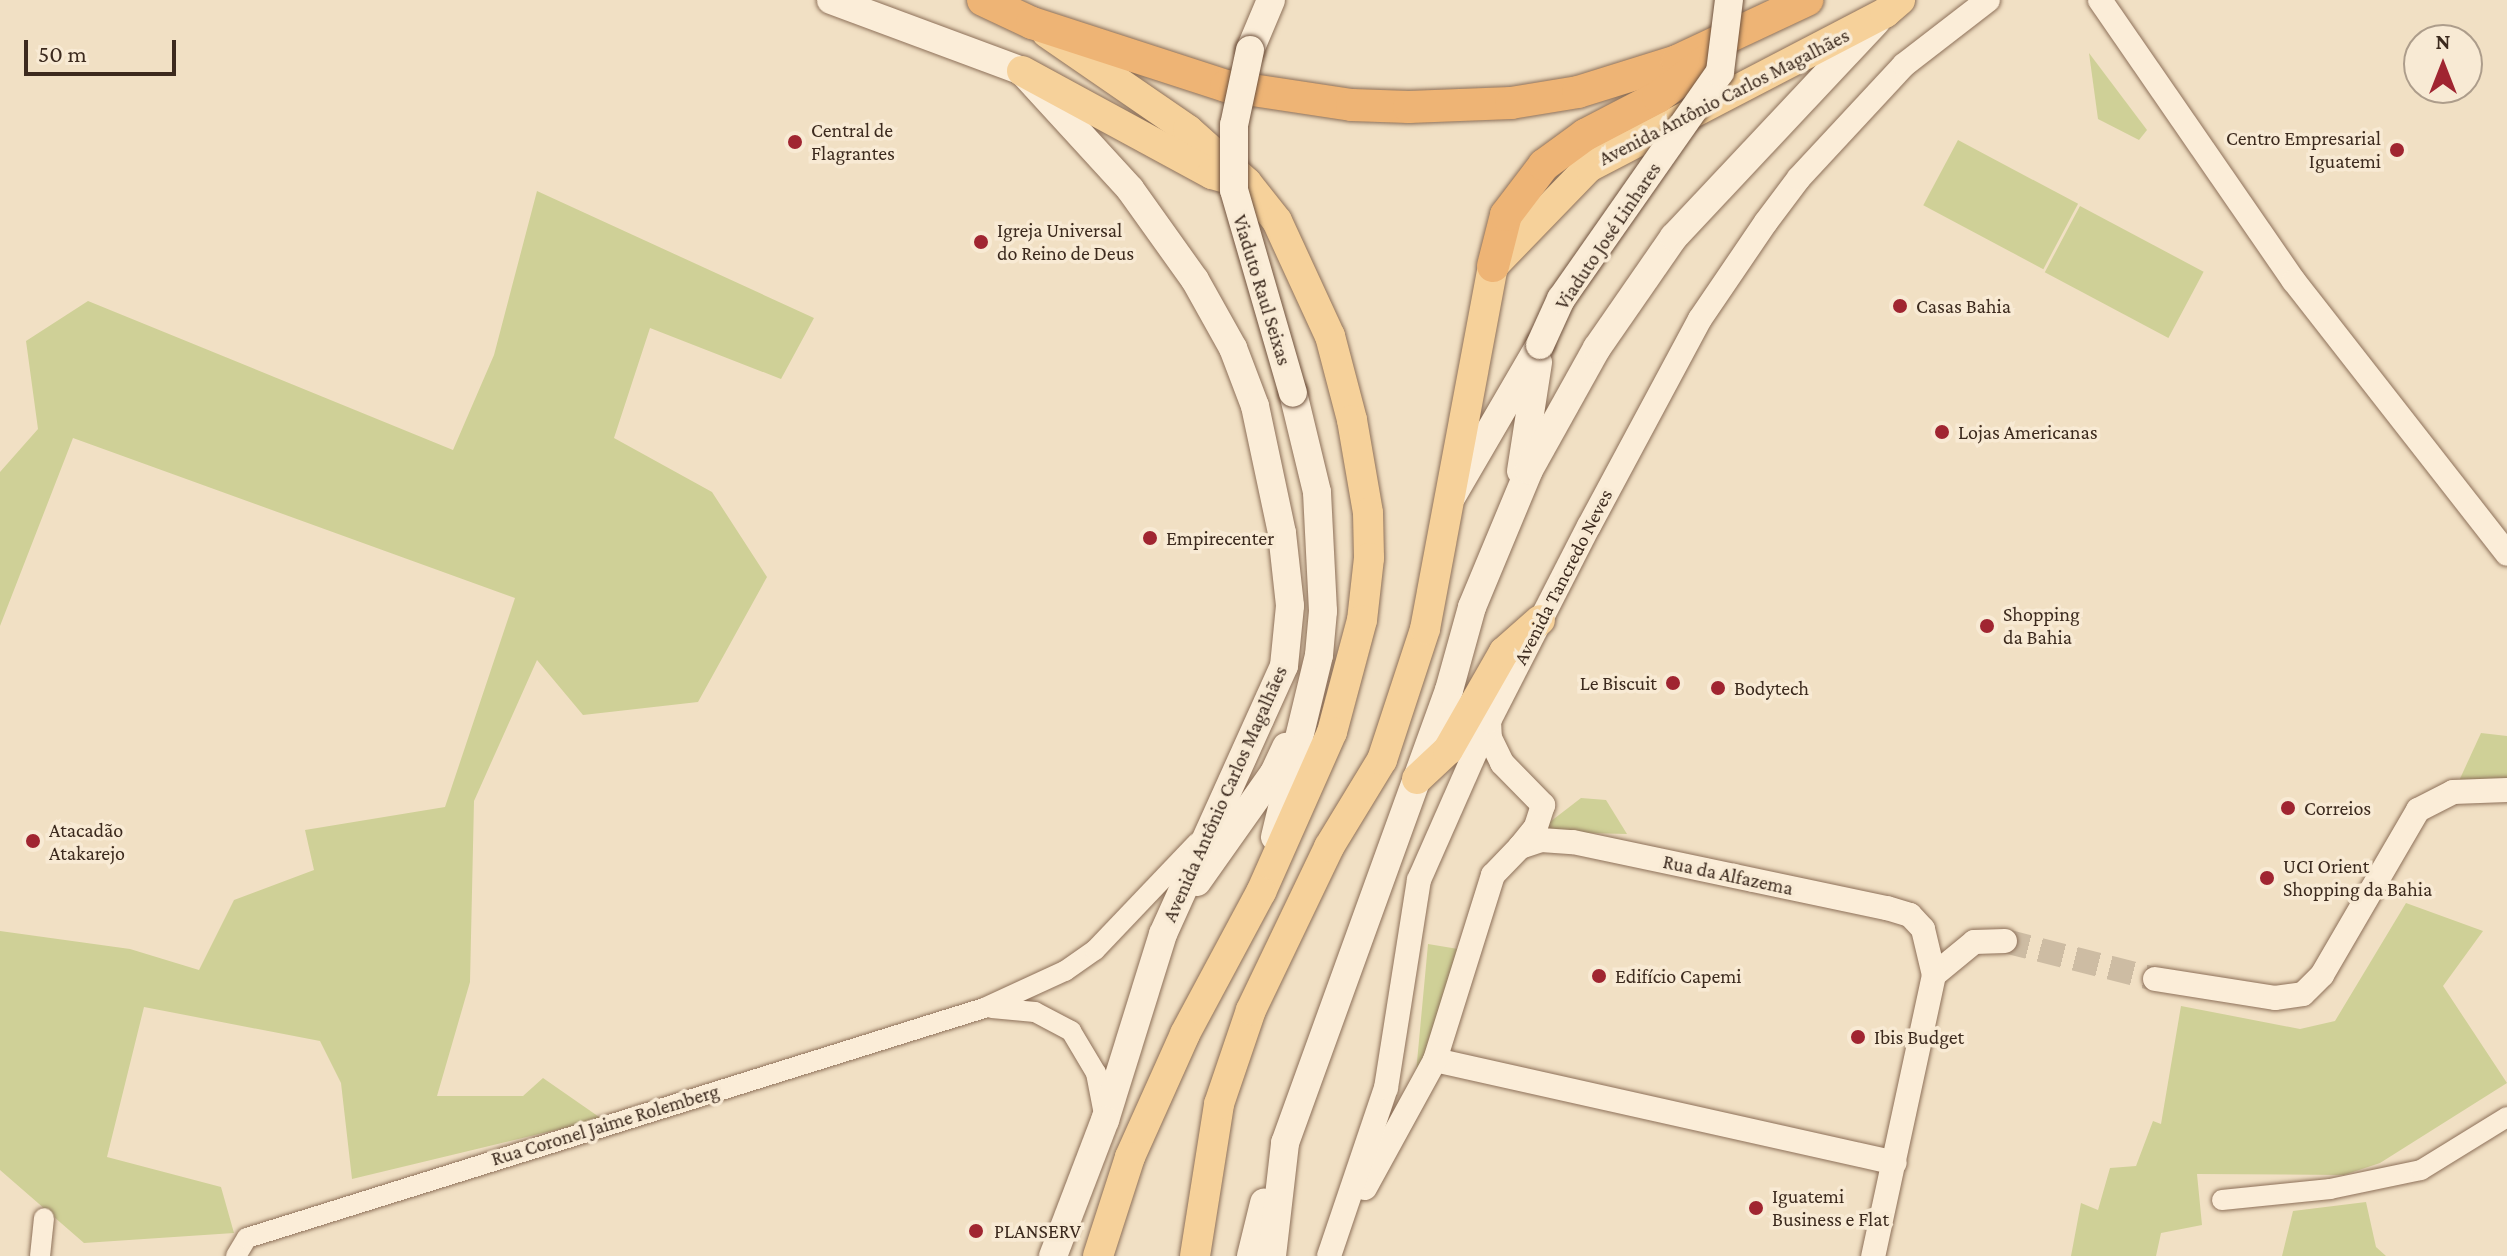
<!DOCTYPE html>
<html>
<head>
<meta charset="utf-8">
<style>
	body { margin:0 }
	#map { position:relative; width:2507px; height:1256px; overflow:hidden; background:#f1e0c4; font-family:"Crimson Pro",serif }
	div>[style] { position:absolute }
	.green>* { inset:0; background:#cfd097; transform-origin:0 0 }
	.tertiary-tunnel>* { height:24px; margin-top:-12px; transform-origin:0; background:repeating-linear-gradient(90deg,#cdbca3 0 24px,transparent 0 36px) }
	.roads { filter:drop-shadow(0 0 2px #8d7059) drop-shadow(0 0 2px #8d7059) }
	.minor>* { height:20px; margin:-10px; padding:0 10px; transform-origin:10px; border-radius:10px; background:#fbedd8 }
	.tertiary>* { height:24px; margin:-12px; padding:0 12px; transform-origin:12px; border-radius:12px; background:#fbedd8 }
	.secondary>* { height:28px; margin:-14px; padding:0 14px; transform-origin:14px; border-radius:14px; background:#fbedd8 }
	.primary>* { height:30px; margin:-15px; padding:0 15px; transform-origin:15px; border-radius:15px; background:#f6d19a }
	.trunk>* { height:32px; margin:-16px; padding:0 16px; transform-origin:16px; border-radius:16px; background:#eeb475 }
	.bridges { filter:drop-shadow(0 0 2px #6f513c) drop-shadow(0 0 2px #6f513c) }
	.secondary-bridge>* { height:28px; margin:-14px; padding:0 14px; transform-origin:14px; border-radius:14px; background:#fbedd8 }
	.dots>* { width:22px; height:22px; translate:-50% -50%; box-sizing:border-box; border:4px solid #f8ead4; border-radius:50% }
	span { translate:-50% -50%; white-space:nowrap; text-align:center; line-height:1.15; -webkit-text-stroke:7px #f8ead4; paint-order:stroke }
	.street-label { font-size:20px; color:#3c2a1e }
	.poi-label { font-size:20px; color:#3c2a1e }
	.left { translate:0 -50%; text-align:left }
	.right { translate:-100% -50%; text-align:right }
	.north { position:absolute; left:2403px; top:24px; width:80px; height:80px; box-sizing:border-box; background:#f8ead4; border:2px solid #ad9d8b; border-radius:50%; rotate:0deg; font-size:22px; font-weight:700; line-height:32px; text-align:center; color:#3c2a1e }
	.north::after { content:''; display:block; margin:auto; width:28px; height:36px; background:#a02531; clip-path:polygon(50% 0,100% 100%,50% 72%,0 100%) }
	.scale { position:absolute; left:24px; top:40px; width:152px; height:36px; box-sizing:border-box; border:4px solid #3c2a1e; border-top:0; padding-left:10px; font-size:24px; line-height:28px; white-space:nowrap; color:#3c2a1e; -webkit-text-stroke:6px #f8ead4; paint-order:stroke }
</style>
</head>
<body>
<div id="map">
	<div class="green">
		<i style="clip-path:polygon(2089px 53px,2147px 130px,2139px 140px,2098px 119px)"></i>
		<i style="left:1958px;top:140px;width:136px;height:74px;rotate:28deg"></i>
		<i style="clip-path:polygon(537px 191px,814px 318px,781px 379px,650px 328px,614px 438px,712px 492px,767px 577px,698px 702px,583px 715px,537px 660px,474px 801px,470px 982px,437px 1096px,523px 1096px,543px 1078px,602px 1119px,352px 1179px,341px 1083px,320px 1041px,144px 1007px,107px 1157px,221px 1187px,234px 1233px,84px 1243px,0 1170px,0 931px,130px 949px,199px 970px,234px 900px,314px 870px,305px 830px,445px 807px,515px 598px,73px 438px,0 626px,0 472px,38px 429px,26px 341px,88px 301px,453px 450px,494px 355px)"></i>
		<i style="left:2080px;top:206px;width:140px;height:75px;rotate:28deg"></i>
		<i style="clip-path:polygon(2481px 733px,2507px 736px,2507px 782px,2458px 783px)"></i>
		<i style="clip-path:polygon(1581px 798px,1606px 800px,1627px 834px,1547px 832px,1546px 825px)"></i>
		<i style="clip-path:polygon(2406px 903px,2483px 931px,2443px 986px,2507px 1083px,2380px 1163px,2344px 1175px,2197px 1174px,2202px 1225px,2161px 1233px,2156px 1256px,2071px 1256px,2081px 1203px,2098px 1210px,2110px 1168px,2136px 1166px,2153px 1121px,2161px 1124px,2181px 1006px,2300px 1029px,2335px 1021px)"></i>
		<i style="clip-path:polygon(1428px 944px,1464px 950px,1414px 1094px)"></i>
		<i style="clip-path:polygon(2366px 1202px,2376px 1247px,2386px 1256px,2282px 1256px,2293px 1211px)"></i>
	</div>
	<div class="tertiary-tunnel">
		<i style="left:2005px;top:941px;width:155px;rotate:14.2deg"></i>
	</div>
	<div class="roads">
		<div class="minor">
			<i style="left:992px;top:1008px;width:43px;rotate:5.3deg"></i>
			<i style="left:1035px;top:1012px;width:41px;rotate:27.8deg"></i>
			<i style="left:1071px;top:1031px;width:49px;rotate:59.2deg"></i>
			<i style="left:1096px;top:1073px;width:42px;rotate:79deg"></i>
			<i style="left:2222px;top:1200px;width:109px;rotate:-5.8deg"></i>
			<i style="left:2330px;top:1189px;width:93px;rotate:-11.8deg"></i>
			<i style="left:2421px;top:1170px;width:101px;rotate:-31.6deg"></i>
			<i style="left:40px;top:1256px;width:38px;rotate:-84deg"></i>
			<i style="left:236px;top:1256px;width:21px;rotate:-59deg"></i>
			<i style="left:247px;top:1238px;width:772px;rotate:-17.33deg"></i>
			<i style="left:984px;top:1008px;width:89px;rotate:-24.6deg"></i>
			<i style="left:1065px;top:971px;width:37px;rotate:-35deg"></i>
			<i style="left:1095px;top:950px;width:148px;rotate:-46.4deg"></i>
		</div>
		<div class="tertiary">
			<i style="left:2100px;top:0;width:341px;rotate:55.4deg"></i>
			<i style="left:2294px;top:281px;width:346px;rotate:52deg"></i>
			<i style="left:1489px;top:721px;width:17px;rotate:87deg"></i>
			<i style="left:1490px;top:738px;width:28px;rotate:64deg"></i>
			<i style="left:1502px;top:763px;width:59px;rotate:45.7deg"></i>
			<i style="left:1543px;top:805px;width:23px;rotate:108deg"></i>
			<i style="left:1536px;top:827px;width:26px;rotate:129deg"></i>
			<i style="left:1934px;top:975px;width:52px;rotate:-39.5deg"></i>
			<i style="left:1974px;top:942px;width:31px;rotate:-2deg"></i>
			<i style="left:2155px;top:979px;width:121px;rotate:9deg"></i>
			<i style="left:2275px;top:998px;width:28px;rotate:-8deg"></i>
			<i style="left:2303px;top:994px;width:27px;rotate:-45deg"></i>
			<i style="left:2322px;top:975px;width:191px;rotate:-59.8deg"></i>
			<i style="left:2418px;top:810px;width:39px;rotate:-27deg"></i>
			<i style="left:2453px;top:792px;width:54px;rotate:-2.1deg"></i>
			<i style="left:1435px;top:1060px;width:471px;rotate:12.6deg"></i>
			<i style="left:1365px;top:1188px;width:146px;rotate:-61.3deg"></i>
			<i style="left:1435px;top:1060px;width:194px;rotate:-72.6deg"></i>
			<i style="left:1493px;top:875px;width:39px;rotate:-46deg"></i>
			<i style="left:1520px;top:847px;width:22px;rotate:-18deg"></i>
			<i style="left:1541px;top:840px;width:32px;rotate:4deg"></i>
			<i style="left:1573px;top:842px;width:321px;rotate:11.9deg"></i>
			<i style="left:1887px;top:908px;width:24px;rotate:17deg"></i>
			<i style="left:1910px;top:915px;width:19px;rotate:47deg"></i>
			<i style="left:1923px;top:929px;width:47px;rotate:76.6deg"></i>
			<i style="left:1934px;top:975px;width:288px;rotate:102.2deg"></i>
			<i style="left:1329px;top:1256px;width:177px;rotate:-71.3deg"></i>
			<i style="left:1386px;top:1088px;width:211px;rotate:-81deg"></i>
			<i style="left:1419px;top:880px;width:174px;rotate:-66.2deg"></i>
			<i style="left:1489px;top:721px;width:219px;rotate:-62.9deg"></i>
			<i style="left:1589px;top:526px;width:235px;rotate:-61.8deg"></i>
			<i style="left:1700px;top:319px;width:117px;rotate:-55.8deg"></i>
			<i style="left:1766px;top:222px;width:55px;rotate:-53.1deg"></i>
			<i style="left:1799px;top:178px;width:154px;rotate:-47.1deg"></i>
			<i style="left:1904px;top:65px;width:106px;rotate:-37.7deg"></i>
		</div>
		<div class="secondary">
			<i style="left:831px;top:0;width:204px;rotate:20.4deg"></i>
			<i style="left:1022px;top:71px;width:160px;rotate:47.5deg"></i>
			<i style="left:1130px;top:189px;width:112px;rotate:54.5deg"></i>
			<i style="left:1195px;top:280px;width:78px;rotate:60.8deg"></i>
			<i style="left:1233px;top:348px;width:62px;rotate:69.2deg"></i>
			<i style="left:1255px;top:406px;width:130px;rotate:78deg"></i>
			<i style="left:1282px;top:533px;width:73px;rotate:83.7deg"></i>
			<i style="left:1290px;top:606px;width:60px;rotate:95.7deg"></i>
			<i style="left:1284px;top:666px;width:294px;rotate:114.3deg"></i>
			<i style="left:1163px;top:934px;width:195px;rotate:107.3deg"></i>
			<i style="left:1105px;top:1120px;width:146px;rotate:110.9deg"></i>
			<i style="left:1250px;top:50px;width:54px;rotate:-67.2deg"></i>
			<i style="left:1521px;top:471px;width:110px;rotate:-81.1deg"></i>
			<i style="left:1452px;top:496px;width:175px;rotate:-59.8deg"></i>
			<i style="left:1275px;top:837px;width:187px;rotate:-76.4deg"></i>
			<i style="left:1319px;top:655px;width:44px;rotate:-84.8deg"></i>
			<i style="left:1323px;top:611px;width:119px;rotate:-92.9deg"></i>
			<i style="left:1317px;top:492px;width:102px;rotate:-103.6deg"></i>
			<i style="left:1197px;top:882px;width:133px;rotate:-54.8deg"></i>
			<i style="left:1274px;top:773px;width:29px;rotate:-65deg"></i>
			<i style="left:1251px;top:1256px;width:55px;rotate:-76.2deg"></i>
			<i style="left:1272px;top:1256px;width:114px;rotate:-83.4deg"></i>
			<i style="left:1285px;top:1143px;width:482px;rotate:-70.1deg"></i>
			<i style="left:1449px;top:690px;width:86px;rotate:-74.5deg"></i>
			<i style="left:1472px;top:607px;width:148px;rotate:-67.4deg"></i>
			<i style="left:1529px;top:470px;width:140px;rotate:-60.9deg"></i>
			<i style="left:1597px;top:348px;width:135px;rotate:-55.3deg"></i>
			<i style="left:1674px;top:237px;width:295px;rotate:-46.8deg"></i>
		</div>
		<div class="primary">
			<i style="left:1047px;top:33px;width:171px;rotate:34.5deg"></i>
			<i style="left:1188px;top:130px;width:79px;rotate:41.9deg"></i>
			<i style="left:1247px;top:183px;width:48px;rotate:51.7deg"></i>
			<i style="left:1277px;top:221px;width:127px;rotate:65.3deg"></i>
			<i style="left:1330px;top:336px;width:87px;rotate:75.3deg"></i>
			<i style="left:1352px;top:420px;width:94px;rotate:80.2deg"></i>
			<i style="left:1368px;top:513px;width:45px;rotate:88.7deg"></i>
			<i style="left:1369px;top:558px;width:62px;rotate:96.4deg"></i>
			<i style="left:1362px;top:620px;width:116px;rotate:105deg"></i>
			<i style="left:1332px;top:732px;width:175px;rotate:113.9deg"></i>
			<i style="left:1261px;top:892px;width:161px;rotate:118.2deg"></i>
			<i style="left:1185px;top:1034px;width:135px;rotate:114.1deg"></i>
			<i style="left:1130px;top:1157px;width:104px;rotate:107.9deg"></i>
			<i style="left:1022px;top:71px;width:216px;rotate:28.5deg"></i>
			<i style="left:1212px;top:174px;width:26px;rotate:16deg"></i>
			<i style="left:1417px;top:779px;width:42px;rotate:-43.1deg"></i>
			<i style="left:1448px;top:750px;width:113px;rotate:-60.3deg"></i>
			<i style="left:1504px;top:652px;width:48px;rotate:-41.6deg"></i>
			<i style="left:1195px;top:1256px;width:154px;rotate:-81deg"></i>
			<i style="left:1219px;top:1104px;width:99px;rotate:-71.2deg"></i>
			<i style="left:1251px;top:1010px;width:181px;rotate:-64.4deg"></i>
			<i style="left:1329px;top:847px;width:102px;rotate:-58.7deg"></i>
			<i style="left:1382px;top:760px;width:138px;rotate:-71.8deg"></i>
			<i style="left:1425px;top:629px;width:369px;rotate:-79.4deg"></i>
			<i style="left:1493px;top:266px;width:138px;rotate:-45.9deg"></i>
			<i style="left:1589px;top:167px;width:334px;rotate:-27.5deg"></i>
			<i style="left:1885px;top:13px;width:20px;rotate:-41deg"></i>
		</div>
		<div class="trunk">
			<i style="left:983px;top:0;width:54px;rotate:25.1deg"></i>
			<i style="left:1032px;top:23px;width:204px;rotate:18deg"></i>
			<i style="left:1226px;top:86px;width:127px;rotate:8.6deg"></i>
			<i style="left:1352px;top:105px;width:57px;rotate:2deg"></i>
			<i style="left:1409px;top:107px;width:102px;rotate:-2.2deg"></i>
			<i style="left:1511px;top:103px;width:68px;rotate:-9.3deg"></i>
			<i style="left:1578px;top:92px;width:104px;rotate:-17.4deg"></i>
			<i style="left:1677px;top:61px;width:144px;rotate:-25.1deg"></i>
			<i style="left:1493px;top:266px;width:53px;rotate:-75.7deg"></i>
			<i style="left:1506px;top:215px;width:63px;rotate:-52.8deg"></i>
			<i style="left:1544px;top:165px;width:51px;rotate:-36.2deg"></i>
			<i style="left:1585px;top:135px;width:82px;rotate:-27.5deg"></i>
			<i style="left:1658px;top:97px;width:60px;rotate:-36.9deg"></i>
		</div>
	</div>
	<div class="bridges">
		<div class="secondary-bridge">
			<i style="left:1250px;top:50px;width:77px;rotate:102deg"></i>
			<i style="left:1234px;top:125px;width:65px;rotate:90deg"></i>
			<i style="left:1234px;top:190px;width:211px;rotate:73.8deg"></i>
			<i style="left:1540px;top:345px;width:51px;rotate:-65.5deg"></i>
			<i style="left:1561px;top:299px;width:277px;rotate:-55deg"></i>
			<i style="left:1720px;top:72px;width:73px;rotate:-82.9deg"></i>
		</div>
	</div>
	<div class="dots">
		<i style="left:795px;top:142px;background:#a02531"></i>
		<i style="left:2397px;top:150px;background:#a02531"></i>
		<i style="left:981px;top:242px;background:#a02531"></i>
		<i style="left:1900px;top:306px;background:#a02531"></i>
		<i style="left:1942px;top:432px;background:#a02531"></i>
		<i style="left:1150px;top:538px;background:#a02531"></i>
		<i style="left:1987px;top:626px;background:#a02531"></i>
		<i style="left:1673px;top:683px;background:#a02531"></i>
		<i style="left:1718px;top:688px;background:#a02531"></i>
		<i style="left:2288px;top:808px;background:#a02531"></i>
		<i style="left:33px;top:841px;background:#a02531"></i>
		<i style="left:2267px;top:878px;background:#a02531"></i>
		<i style="left:1599px;top:976px;background:#a02531"></i>
		<i style="left:1858px;top:1037px;background:#a02531"></i>
		<i style="left:1756px;top:1208px;background:#a02531"></i>
		<i style="left:976px;top:1231px;background:#a02531"></i>
	</div>
	<div class="street-label">
		<span style="left:1724px;top:97px;rotate:-27deg">Avenida Antônio Carlos Magalhães</span>
		<span style="left:1608px;top:236px;rotate:-56deg">Viaduto José Linhares</span>
		<span style="left:1262px;top:290px;rotate:73deg">Viaduto Raul Seixas</span>
		<span style="left:1563px;top:577px;rotate:-63deg">Avenida Tancredo Neves</span>
		<span style="left:1225px;top:794px;rotate:-66deg">Avenida Antônio Carlos Magalhães</span>
		<span style="left:1728px;top:875px;rotate:12deg">Rua da Alfazema</span>
		<span style="left:605px;top:1125px;rotate:-17deg">Rua Coronel Jaime Rolemberg</span>
	</div>
	<div class="poi-label">
		<span class="left" style="left:811px;top:142px">Central de<br>Flagrantes</span>
		<span class="right" style="left:2381px;top:150px">Centro Empresarial<br>Iguatemi</span>
		<span class="left" style="left:997px;top:242px">Igreja Universal<br>do Reino de Deus</span>
		<span class="left" style="left:1916px;top:306px">Casas Bahia</span>
		<span class="left" style="left:1958px;top:432px">Lojas Americanas</span>
		<span class="left" style="left:1166px;top:538px">Empirecenter</span>
		<span class="left" style="left:2003px;top:626px">Shopping<br>da Bahia</span>
		<span class="right" style="left:1657px;top:683px">Le Biscuit</span>
		<span class="left" style="left:1734px;top:688px">Bodytech</span>
		<span class="left" style="left:2304px;top:808px">Correios</span>
		<span class="left" style="left:49px;top:842px">Atacadão<br>Atakarejo</span>
		<span class="left" style="left:2283px;top:878px">UCI Orient<br>Shopping da Bahia</span>
		<span class="left" style="left:1615px;top:976px">Edifício Capemi</span>
		<span class="left" style="left:1874px;top:1037px">Ibis Budget</span>
		<span class="left" style="left:1772px;top:1208px">Iguatemi<br>Business e Flat</span>
		<span class="left" style="left:994px;top:1231px">PLANSERV</span>
	</div>
	<div class="north">N</div>
	<div class="scale">50 m</div>
</div>
</body>
</html>
